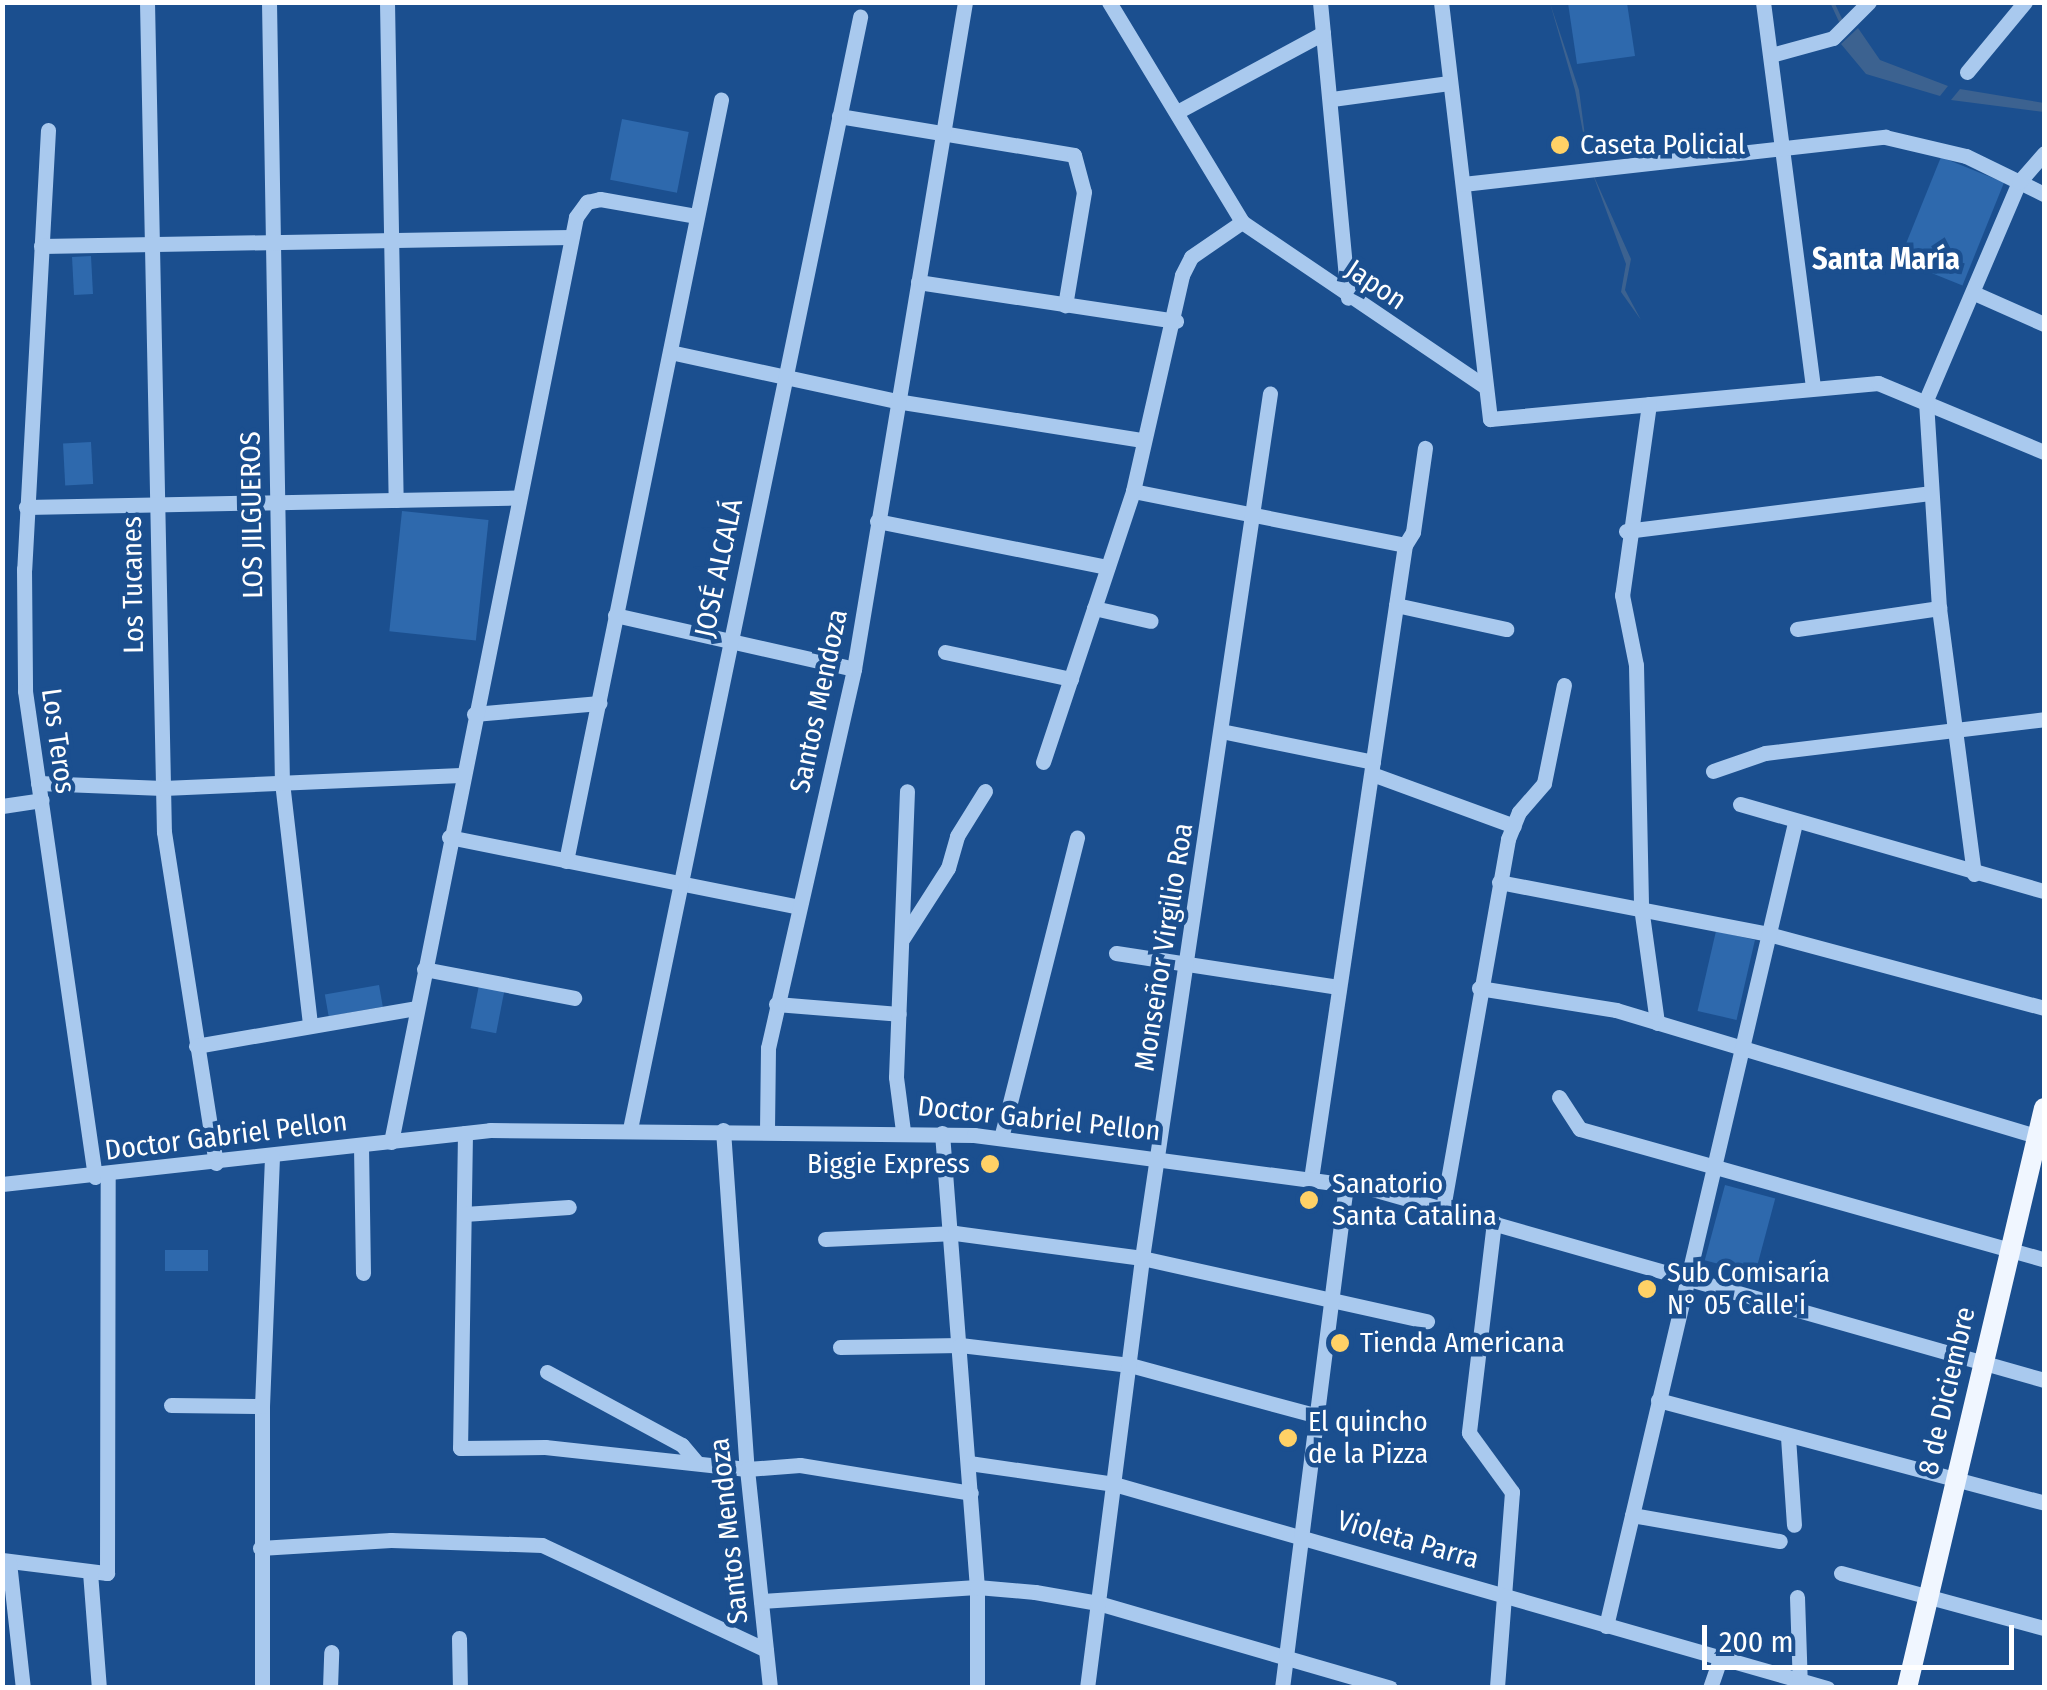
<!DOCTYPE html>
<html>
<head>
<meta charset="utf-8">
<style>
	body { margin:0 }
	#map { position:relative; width:2047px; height:1690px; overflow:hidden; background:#1b4f8f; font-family:"Fira Sans Condensed",sans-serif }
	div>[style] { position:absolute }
	.green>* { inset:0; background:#2e69ad; transform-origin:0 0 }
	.water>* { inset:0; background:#3c6290 }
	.stream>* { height:4px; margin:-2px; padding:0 2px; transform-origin:2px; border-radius:2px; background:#3c6290 }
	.minor>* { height:15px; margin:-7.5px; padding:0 7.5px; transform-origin:7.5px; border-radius:7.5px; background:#a9c9ee }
	.major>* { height:20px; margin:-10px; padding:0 10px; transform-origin:10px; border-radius:10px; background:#f0f6ff }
	.dots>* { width:28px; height:28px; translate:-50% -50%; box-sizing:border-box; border:5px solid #1b4f8f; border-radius:50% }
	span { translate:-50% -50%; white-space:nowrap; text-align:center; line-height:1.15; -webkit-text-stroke:9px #1b4f8f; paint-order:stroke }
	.poi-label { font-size:28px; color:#fff }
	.left { translate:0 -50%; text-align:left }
	.right { translate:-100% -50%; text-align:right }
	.street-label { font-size:28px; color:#fff }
	.neighbourhood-label { font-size:30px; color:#fff; font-weight:700 }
	.frame { position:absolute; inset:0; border:5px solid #fff; pointer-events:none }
	.scale { position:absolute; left:1702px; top:1625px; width:312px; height:45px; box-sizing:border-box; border:5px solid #fff; border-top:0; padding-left:12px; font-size:30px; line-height:35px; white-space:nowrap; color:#fff; -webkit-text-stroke:8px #1b4f8f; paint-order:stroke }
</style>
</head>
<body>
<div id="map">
	<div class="green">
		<i style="clip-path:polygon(1568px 3px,1627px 3px,1635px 56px,1577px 64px)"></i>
		<i style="left:622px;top:119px;width:68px;height:62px;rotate:11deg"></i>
		<i style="left:1941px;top:157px;width:68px;height:111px;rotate:22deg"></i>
		<i style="left:91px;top:256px;width:38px;height:19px;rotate:87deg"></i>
		<i style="left:91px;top:442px;width:42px;height:28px;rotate:87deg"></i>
		<i style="left:402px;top:511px;width:87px;height:121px;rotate:6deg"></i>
		<i style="left:1716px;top:931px;width:40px;height:82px;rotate:13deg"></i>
		<i style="left:379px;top:985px;width:22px;height:55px;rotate:80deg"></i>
		<i style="left:479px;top:985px;width:26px;height:44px;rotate:11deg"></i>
		<i style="left:1725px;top:1185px;width:52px;height:78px;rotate:15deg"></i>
		<i style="left:165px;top:1250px;width:43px;height:21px"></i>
	</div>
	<div class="water">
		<i style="clip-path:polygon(1550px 3px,1579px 90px,1588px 159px,1575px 90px)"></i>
		<i style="clip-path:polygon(1858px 28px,1880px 60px,1948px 86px,1940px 96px,1866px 74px,1841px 44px)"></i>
		<i style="clip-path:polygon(1960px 89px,2044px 103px,2044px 112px,1951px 100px)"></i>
		<i style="clip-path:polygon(1592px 172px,1631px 259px,1625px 290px,1641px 320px,1621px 292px,1626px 264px)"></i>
	</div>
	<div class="stream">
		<i style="left:1832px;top:2px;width:23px;rotate:65deg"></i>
	</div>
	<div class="minor">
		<i style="left:147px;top:2px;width:830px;rotate:88.83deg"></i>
		<i style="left:164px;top:832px;width:335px;rotate:81.1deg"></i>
		<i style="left:269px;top:2px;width:780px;rotate:89.05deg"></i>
		<i style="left:282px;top:782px;width:244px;rotate:83.4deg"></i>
		<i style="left:387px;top:2px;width:498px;rotate:89deg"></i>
		<i style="left:1109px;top:2px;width:257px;rotate:58.8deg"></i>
		<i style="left:1242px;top:222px;width:292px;rotate:34.1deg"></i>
		<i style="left:1320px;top:2px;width:297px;rotate:84.6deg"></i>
		<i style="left:1441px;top:2px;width:420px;rotate:83.3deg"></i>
		<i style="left:1490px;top:419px;width:390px;rotate:-5.3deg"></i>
		<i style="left:1878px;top:383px;width:180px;rotate:22.6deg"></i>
		<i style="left:1763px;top:2px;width:387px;rotate:82.6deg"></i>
		<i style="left:1771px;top:55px;width:64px;rotate:-15.3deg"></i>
		<i style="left:1833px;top:38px;width:51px;rotate:-45deg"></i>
		<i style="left:1967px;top:72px;width:91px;rotate:-50.4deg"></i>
		<i style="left:1332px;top:99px;width:118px;rotate:-7.8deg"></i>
		<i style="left:1177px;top:112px;width:166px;rotate:-28.4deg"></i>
		<i style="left:839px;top:116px;width:238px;rotate:9.4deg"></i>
		<i style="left:1074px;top:155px;width:38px;rotate:75deg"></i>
		<i style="left:1084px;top:192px;width:115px;rotate:99.5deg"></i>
		<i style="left:48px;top:130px;width:440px;rotate:93.1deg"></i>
		<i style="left:24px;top:569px;width:122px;rotate:89.5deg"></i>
		<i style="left:25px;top:691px;width:491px;rotate:81.8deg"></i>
		<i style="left:1463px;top:184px;width:425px;rotate:-6.4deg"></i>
		<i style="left:1885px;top:137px;width:83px;rotate:13.2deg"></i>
		<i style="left:1966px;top:156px;width:87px;rotate:26deg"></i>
		<i style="left:41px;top:246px;width:530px;rotate:-0.97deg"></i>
		<i style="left:918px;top:282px;width:261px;rotate:8.6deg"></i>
		<i style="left:1974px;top:293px;width:77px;rotate:23.9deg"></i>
		<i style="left:670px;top:352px;width:231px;rotate:12.2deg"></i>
		<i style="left:896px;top:401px;width:248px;rotate:9deg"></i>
		<i style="left:1649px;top:404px;width:193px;rotate:98deg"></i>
		<i style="left:1622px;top:595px;width:71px;rotate:78.7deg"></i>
		<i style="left:1636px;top:665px;width:242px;rotate:88.8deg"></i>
		<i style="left:1641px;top:907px;width:117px;rotate:82.1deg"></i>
		<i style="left:1133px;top:491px;width:277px;rotate:11.2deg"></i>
		<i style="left:26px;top:507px;width:490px;rotate:-1.1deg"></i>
		<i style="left:877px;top:521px;width:235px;rotate:11.3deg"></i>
		<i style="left:1626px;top:531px;width:306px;rotate:-7.1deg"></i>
		<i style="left:1396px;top:605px;width:113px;rotate:12.3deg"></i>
		<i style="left:1094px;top:608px;width:58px;rotate:12.8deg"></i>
		<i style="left:615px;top:615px;width:245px;rotate:12.7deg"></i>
		<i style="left:1797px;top:629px;width:144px;rotate:-8.4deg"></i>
		<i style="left:945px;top:652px;width:129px;rotate:12.1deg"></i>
		<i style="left:474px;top:714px;width:126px;rotate:-5deg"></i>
		<i style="left:1221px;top:731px;width:155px;rotate:11.5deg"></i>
		<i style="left:1043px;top:762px;width:286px;rotate:-71.6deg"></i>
		<i style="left:1133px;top:491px;width:221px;rotate:-77.2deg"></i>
		<i style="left:1182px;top:275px;width:20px;rotate:-63deg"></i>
		<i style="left:1191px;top:257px;width:62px;rotate:-34.5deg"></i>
		<i style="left:1713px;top:771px;width:55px;rotate:-19.1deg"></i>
		<i style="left:1765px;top:753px;width:281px;rotate:-6.9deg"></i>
		<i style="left:1372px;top:774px;width:151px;rotate:20.1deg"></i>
		<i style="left:38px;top:783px;width:125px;rotate:2.3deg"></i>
		<i style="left:163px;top:788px;width:298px;rotate:-2.5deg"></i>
		<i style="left:1740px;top:804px;width:316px;rotate:16deg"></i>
		<i style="left:2px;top:806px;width:40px;rotate:-8.5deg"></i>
		<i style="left:449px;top:837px;width:357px;rotate:11.3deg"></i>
		<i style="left:566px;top:861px;width:777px;rotate:-78.49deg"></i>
		<i style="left:1974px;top:874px;width:268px;rotate:-97.5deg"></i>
		<i style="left:1939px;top:608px;width:208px;rotate:-93.6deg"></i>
		<i style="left:1926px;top:400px;width:237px;rotate:-66.9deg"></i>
		<i style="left:2019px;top:182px;width:38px;rotate:-49deg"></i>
		<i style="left:1499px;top:882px;width:274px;rotate:10.9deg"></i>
		<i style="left:1768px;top:934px;width:286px;rotate:15deg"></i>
		<i style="left:903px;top:938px;width:83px;rotate:-57.3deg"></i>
		<i style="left:948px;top:868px;width:33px;rotate:-74deg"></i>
		<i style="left:957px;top:836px;width:53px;rotate:-58.1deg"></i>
		<i style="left:1116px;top:953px;width:225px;rotate:8.7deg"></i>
		<i style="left:424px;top:969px;width:153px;rotate:10.9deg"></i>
		<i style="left:1479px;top:988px;width:139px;rotate:9.1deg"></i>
		<i style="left:1616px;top:1010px;width:447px;rotate:16.7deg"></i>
		<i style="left:776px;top:1004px;width:123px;rotate:4.6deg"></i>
		<i style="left:196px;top:1046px;width:223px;rotate:-9.8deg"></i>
		<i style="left:1559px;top:1097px;width:38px;rotate:57deg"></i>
		<i style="left:1580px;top:1129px;width:482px;rotate:15.7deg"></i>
		<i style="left:630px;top:1129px;width:1136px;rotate:-78.31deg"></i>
		<i style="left:723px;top:1130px;width:340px;rotate:86deg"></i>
		<i style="left:747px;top:1469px;width:220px;rotate:84deg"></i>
		<i style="left:767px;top:1130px;width:82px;rotate:-89.3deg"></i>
		<i style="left:768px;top:1048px;width:389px;rotate:-77.2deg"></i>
		<i style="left:854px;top:669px;width:676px;rotate:-80.55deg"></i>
		<i style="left:903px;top:1131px;width:54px;rotate:-97.4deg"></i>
		<i style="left:896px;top:1077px;width:286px;rotate:-87.8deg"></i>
		<i style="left:465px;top:1133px;width:315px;rotate:90.9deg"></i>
		<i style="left:460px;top:1448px;width:85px;rotate:-0.7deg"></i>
		<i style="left:545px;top:1447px;width:203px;rotate:6.2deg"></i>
		<i style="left:747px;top:1469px;width:53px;rotate:-4.3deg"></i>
		<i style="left:800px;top:1465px;width:173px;rotate:9.3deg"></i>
		<i style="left:942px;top:1133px;width:455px;rotate:85.6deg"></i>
		<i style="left:977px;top:1587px;width:101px;rotate:90deg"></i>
		<i style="left:1001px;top:1138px;width:310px;rotate:-75.8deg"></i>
		<i style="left:391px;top:1142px;width:943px;rotate:-78.69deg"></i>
		<i style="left:576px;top:217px;width:19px;rotate:-54deg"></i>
		<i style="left:587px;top:202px;width:13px;rotate:-13deg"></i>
		<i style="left:600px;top:199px;width:97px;rotate:10deg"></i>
		<i style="left:361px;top:1146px;width:127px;rotate:89.1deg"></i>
		<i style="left:1311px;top:1179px;width:641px;rotate:-81.57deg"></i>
		<i style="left:1405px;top:545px;width:15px;rotate:-58deg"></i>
		<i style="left:1413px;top:532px;width:85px;rotate:-81.9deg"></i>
		<i style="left:2px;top:1184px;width:491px;rotate:-6.3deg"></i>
		<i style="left:490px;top:1130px;width:484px;rotate:0.6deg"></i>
		<i style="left:974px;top:1135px;width:399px;rotate:7.6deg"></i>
		<i style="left:1369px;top:1188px;width:702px;rotate:15.88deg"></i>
		<i style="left:1443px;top:1208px;width:375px;rotate:-80deg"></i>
		<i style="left:1508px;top:839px;width:29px;rotate:-68deg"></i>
		<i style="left:1519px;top:812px;width:38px;rotate:-49deg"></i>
		<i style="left:1544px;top:783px;width:100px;rotate:-78.5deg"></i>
		<i style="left:464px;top:1214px;width:105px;rotate:-3.8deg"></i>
		<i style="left:1494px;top:1222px;width:212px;rotate:96.8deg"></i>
		<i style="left:1469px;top:1433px;width:73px;rotate:53.9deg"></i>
		<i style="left:1512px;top:1492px;width:197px;rotate:94.4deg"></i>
		<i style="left:825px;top:1239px;width:130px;rotate:-2.6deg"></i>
		<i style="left:955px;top:1233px;width:189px;rotate:7.6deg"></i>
		<i style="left:1142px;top:1258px;width:292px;rotate:12.5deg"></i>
		<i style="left:840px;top:1347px;width:120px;rotate:-1deg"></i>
		<i style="left:960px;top:1345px;width:171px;rotate:6.7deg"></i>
		<i style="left:1130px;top:1365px;width:191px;rotate:15.2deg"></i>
		<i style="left:547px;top:1372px;width:153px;rotate:28.4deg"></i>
		<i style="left:682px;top:1445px;width:23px;rotate:50deg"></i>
		<i style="left:1658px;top:1400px;width:400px;rotate:14.9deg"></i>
		<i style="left:171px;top:1405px;width:91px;rotate:0.6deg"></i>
		<i style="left:1788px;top:1437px;width:88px;rotate:86.1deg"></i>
		<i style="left:969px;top:1463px;width:147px;rotate:8.2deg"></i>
		<i style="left:1114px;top:1484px;width:742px;rotate:15.97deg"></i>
		<i style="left:1632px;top:1515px;width:150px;rotate:10deg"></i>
		<i style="left:260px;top:1548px;width:131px;rotate:-3.5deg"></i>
		<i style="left:391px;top:1540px;width:151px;rotate:1.9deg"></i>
		<i style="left:542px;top:1545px;width:247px;rotate:25.1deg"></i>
		<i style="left:2px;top:1560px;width:106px;rotate:7.1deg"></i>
		<i style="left:107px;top:1573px;width:397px;rotate:-89.9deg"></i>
		<i style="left:9px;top:1562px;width:127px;rotate:83.7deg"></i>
		<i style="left:90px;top:1572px;width:116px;rotate:85.6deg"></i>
		<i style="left:1841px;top:1573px;width:210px;rotate:15.2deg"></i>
		<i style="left:1797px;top:1597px;width:91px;rotate:88.1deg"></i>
		<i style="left:761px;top:1601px;width:216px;rotate:-3.7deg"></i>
		<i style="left:977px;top:1587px;width:58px;rotate:4.9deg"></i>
		<i style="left:1035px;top:1592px;width:64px;rotate:9.9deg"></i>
		<i style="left:1098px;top:1603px;width:304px;rotate:16.2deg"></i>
		<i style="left:1606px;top:1626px;width:825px;rotate:-76.76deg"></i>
		<i style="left:459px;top:1638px;width:50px;rotate:88.9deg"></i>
		<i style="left:262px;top:1688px;width:282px;rotate:-90deg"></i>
		<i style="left:262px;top:1406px;width:250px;rotate:-87.7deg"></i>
		<i style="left:330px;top:1688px;width:36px;rotate:-88deg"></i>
		<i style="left:1087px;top:1688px;width:434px;rotate:-82.7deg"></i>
		<i style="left:1142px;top:1258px;width:874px;rotate:-81.58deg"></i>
		<i style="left:1282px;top:1688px;width:507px;rotate:-82.75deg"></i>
		<i style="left:1710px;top:1688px;width:34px;rotate:-71deg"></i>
	</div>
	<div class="major">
		<i style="left:1907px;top:1688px;width:596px;rotate:-76.71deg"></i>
	</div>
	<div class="dots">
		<i style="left:1560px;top:145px;background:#ffd166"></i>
		<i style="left:990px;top:1164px;background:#ffd166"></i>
		<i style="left:1309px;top:1200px;background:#ffd166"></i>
		<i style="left:1647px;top:1289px;background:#ffd166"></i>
		<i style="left:1340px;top:1343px;background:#ffd166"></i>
		<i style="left:1288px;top:1438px;background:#ffd166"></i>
	</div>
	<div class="poi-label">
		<span class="left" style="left:1580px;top:145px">Caseta Policial</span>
		<span class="right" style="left:970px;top:1164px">Biggie Express</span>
		<span class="left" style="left:1332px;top:1200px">Sanatorio<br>Santa Catalina</span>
		<span class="left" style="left:1667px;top:1289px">Sub Comisaría<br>N° 05 Calle'i</span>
		<span class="left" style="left:1360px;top:1343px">Tienda Americana</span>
		<span class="left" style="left:1308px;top:1438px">El quincho<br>de la Pizza</span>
	</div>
	<div class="street-label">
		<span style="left:1376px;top:285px;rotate:34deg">Japon</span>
		<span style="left:252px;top:515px;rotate:-91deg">LOS JILGUEROS</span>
		<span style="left:719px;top:568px;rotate:-78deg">JOSÉ ALCALÁ</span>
		<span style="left:133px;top:585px;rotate:-91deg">Los Tucanes</span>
		<span style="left:819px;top:701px;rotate:-78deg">Santos Mendoza</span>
		<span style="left:58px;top:741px;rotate:82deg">Los Teros</span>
		<span style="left:1164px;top:947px;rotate:-81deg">Monseñor Virgilio Roa</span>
		<span style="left:1039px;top:1119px;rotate:6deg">Doctor Gabriel Pellon</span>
		<span style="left:226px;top:1136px;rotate:-7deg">Doctor Gabriel Pellon</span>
		<span style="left:1947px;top:1391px;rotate:-77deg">8 de Diciembre</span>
		<span style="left:729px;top:1531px;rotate:-96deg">Santos Mendoza</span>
		<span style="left:1408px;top:1540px;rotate:16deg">Violeta Parra</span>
	</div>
	<div class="neighbourhood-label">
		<span style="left:1886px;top:259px">Santa María</span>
	</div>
	<div class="frame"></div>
	<div class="scale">200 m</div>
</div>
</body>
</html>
